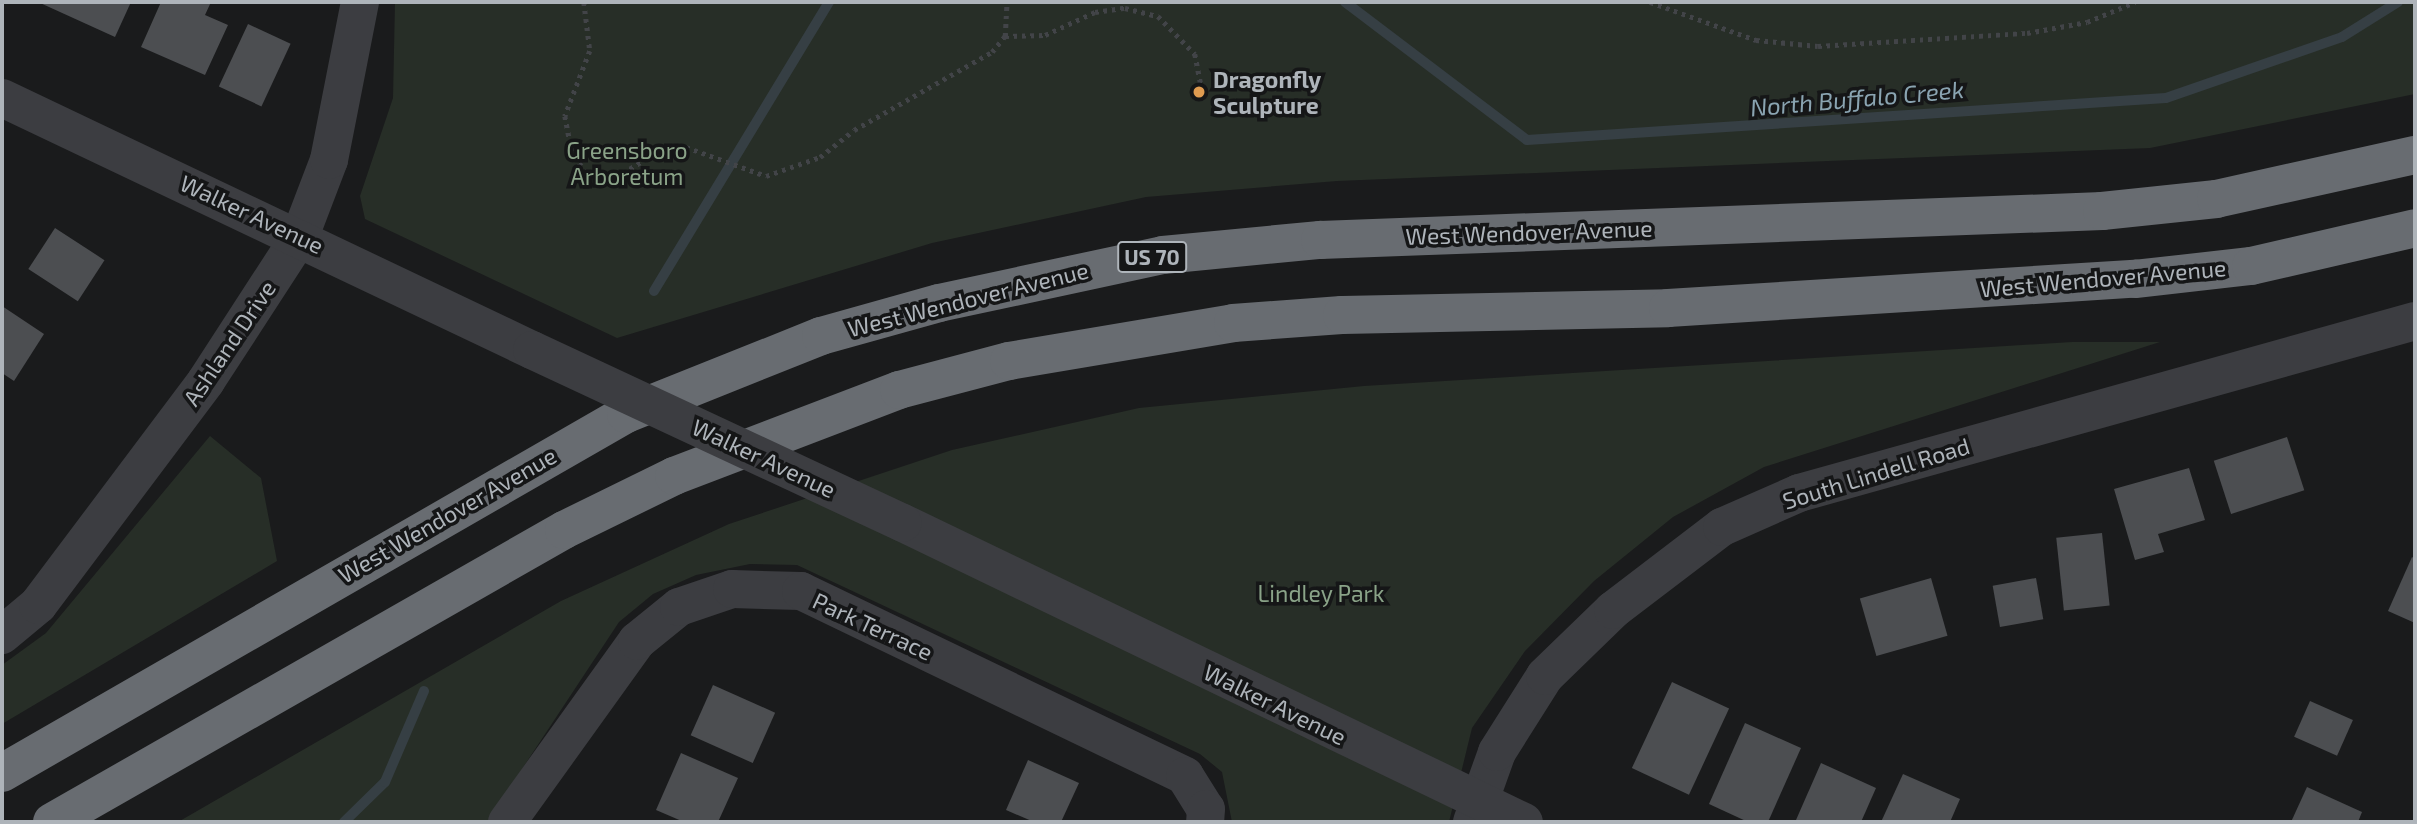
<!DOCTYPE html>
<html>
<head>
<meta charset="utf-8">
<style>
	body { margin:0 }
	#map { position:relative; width:2417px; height:824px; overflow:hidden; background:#1a1b1c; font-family:"Exo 2",sans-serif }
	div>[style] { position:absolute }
	.green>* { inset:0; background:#272e27 }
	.stream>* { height:10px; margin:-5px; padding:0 5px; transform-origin:5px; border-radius:5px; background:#363f44 }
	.building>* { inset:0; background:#4c4e51; transform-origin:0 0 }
	.path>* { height:4.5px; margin-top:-2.25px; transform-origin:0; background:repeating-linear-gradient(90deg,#424448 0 3.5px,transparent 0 8.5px) }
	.minor>* { height:38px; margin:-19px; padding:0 19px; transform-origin:19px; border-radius:19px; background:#3c3d41 }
	.tertiary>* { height:38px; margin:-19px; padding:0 19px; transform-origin:19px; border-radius:19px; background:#3c3d41 }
	.motorway>* { height:38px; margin:-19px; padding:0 19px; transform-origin:19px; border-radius:19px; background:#686c71 }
	.tertiary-bridge>* { height:38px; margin:-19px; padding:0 19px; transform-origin:19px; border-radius:19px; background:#3c3d41 }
	.dots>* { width:19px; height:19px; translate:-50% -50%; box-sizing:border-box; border:4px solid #151617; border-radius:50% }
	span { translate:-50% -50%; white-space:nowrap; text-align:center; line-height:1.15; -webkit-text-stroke:7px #151617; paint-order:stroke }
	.shield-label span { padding:2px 5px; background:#151617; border:2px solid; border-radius:5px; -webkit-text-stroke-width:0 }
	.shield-label { font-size:21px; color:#aeb4ba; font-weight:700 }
	.poi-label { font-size:23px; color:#aeb4ba; font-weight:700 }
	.left { translate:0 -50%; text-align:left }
	.park-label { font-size:23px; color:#8aa388 }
	.street-label { font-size:23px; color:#aeb4ba }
	.water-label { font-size:24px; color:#8aa4b1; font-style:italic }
	.frame { position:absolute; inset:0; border:4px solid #aeb4ba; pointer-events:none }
</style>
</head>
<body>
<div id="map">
	<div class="green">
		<i style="clip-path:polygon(395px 2px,2415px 2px,2415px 94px,2150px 148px,1337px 181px,1146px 197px,932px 243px,617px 338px,365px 219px,360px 196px,393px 98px)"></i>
		<i style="clip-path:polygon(2072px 342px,2160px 342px,1764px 467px,1673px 517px,1594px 581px,1525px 651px,1472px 728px,1449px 822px,1232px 822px,1222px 772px,1200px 754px,797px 565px,750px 564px,696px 575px,653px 594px,619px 622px,487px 822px,178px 822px,561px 601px,729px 524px,952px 450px,1139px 408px,1364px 386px)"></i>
		<i style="clip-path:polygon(210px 436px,261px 478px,277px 561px,2px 724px,2px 665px,46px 633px)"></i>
	</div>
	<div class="stream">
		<i style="left:1345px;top:2px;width:228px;rotate:37.2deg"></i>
		<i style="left:1527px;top:140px;width:640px;rotate:-3.76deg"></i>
		<i style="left:2166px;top:98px;width:186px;rotate:-19.1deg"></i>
		<i style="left:2342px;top:37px;width:66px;rotate:-32deg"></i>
		<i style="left:654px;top:291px;width:338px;rotate:-58.8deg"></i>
		<i style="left:344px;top:822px;width:57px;rotate:-44.3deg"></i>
		<i style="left:385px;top:782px;width:99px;rotate:-66.8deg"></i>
	</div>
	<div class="building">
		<i style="clip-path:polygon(38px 2px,131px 2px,115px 37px)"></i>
		<i style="clip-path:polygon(161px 2px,211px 2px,205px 15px,228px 25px,205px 75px,141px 47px)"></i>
		<i style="left:248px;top:24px;width:47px;height:69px;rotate:25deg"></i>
		<i style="left:55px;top:228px;width:59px;height:49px;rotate:33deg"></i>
		<i style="clip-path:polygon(2px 306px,44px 334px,14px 381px,2px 373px)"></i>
		<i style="left:2287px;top:437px;width:56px;height:77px;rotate:72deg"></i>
		<i style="clip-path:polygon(2189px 468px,2205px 520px,2158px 534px,2164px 552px,2135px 560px,2114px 489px)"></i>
		<i style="left:2102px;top:533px;width:73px;height:46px;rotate:84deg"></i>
		<i style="clip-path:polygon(2412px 557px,2415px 559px,2415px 623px,2388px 611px)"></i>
		<i style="left:1931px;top:578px;width:60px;height:74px;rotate:74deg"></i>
		<i style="left:2036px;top:578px;width:42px;height:44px;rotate:80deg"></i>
		<i style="left:1672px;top:682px;width:63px;height:95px;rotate:25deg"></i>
		<i style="left:713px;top:685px;width:68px;height:55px;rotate:24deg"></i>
		<i style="left:2310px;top:701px;width:47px;height:39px;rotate:24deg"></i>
		<i style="clip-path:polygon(1745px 723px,1801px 748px,1768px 822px,1748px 822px,1709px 804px)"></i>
		<i style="clip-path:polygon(681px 753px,738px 778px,718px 822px,684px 822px,656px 810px)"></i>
		<i style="clip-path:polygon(1028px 760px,1079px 783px,1061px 822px,1034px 822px,1006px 810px)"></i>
		<i style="clip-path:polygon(1821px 763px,1876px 788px,1861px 822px,1796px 820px)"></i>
		<i style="clip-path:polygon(1903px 774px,1960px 799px,1950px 822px,1881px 822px)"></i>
		<i style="clip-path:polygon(2307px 787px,2362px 812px,2358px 822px,2291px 822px)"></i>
	</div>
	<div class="path">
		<i style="left:584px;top:2px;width:49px;rotate:83deg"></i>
		<i style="left:590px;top:51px;width:70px;rotate:111deg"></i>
		<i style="left:565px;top:116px;width:33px;rotate:79deg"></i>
		<i style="left:571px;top:148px;width:34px;rotate:60deg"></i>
		<i style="left:588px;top:177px;width:21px;rotate:14deg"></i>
		<i style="left:608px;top:182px;width:66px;rotate:-31.3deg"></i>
		<i style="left:664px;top:148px;width:22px;rotate:-3deg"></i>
		<i style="left:686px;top:147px;width:85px;rotate:19.9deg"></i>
		<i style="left:766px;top:176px;width:57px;rotate:-19.4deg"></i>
		<i style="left:820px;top:157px;width:43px;rotate:-38.5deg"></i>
		<i style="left:854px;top:130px;width:159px;rotate:-29.5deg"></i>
		<i style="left:992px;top:52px;width:21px;rotate:-51deg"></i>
		<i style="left:1005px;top:36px;width:34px;rotate:-87deg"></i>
		<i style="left:1650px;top:2px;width:113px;rotate:19.7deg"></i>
		<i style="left:1756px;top:40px;width:62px;rotate:5.5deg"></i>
		<i style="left:1818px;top:46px;width:209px;rotate:-3.6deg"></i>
		<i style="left:2027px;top:33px;width:61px;rotate:-10.4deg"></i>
		<i style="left:2087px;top:22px;width:52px;rotate:-22.6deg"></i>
		<i style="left:1005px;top:36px;width:40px;rotate:-1.4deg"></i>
		<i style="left:1045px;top:35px;width:55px;rotate:-24.7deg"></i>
		<i style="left:1095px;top:12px;width:30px;rotate:-8deg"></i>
		<i style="left:1125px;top:8px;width:34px;rotate:14deg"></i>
		<i style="left:1158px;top:16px;width:53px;rotate:45.8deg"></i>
		<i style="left:1195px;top:54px;width:31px;rotate:79deg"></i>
	</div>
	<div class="minor">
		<i style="left:2px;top:635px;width:47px;rotate:-39.8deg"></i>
		<i style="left:38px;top:605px;width:280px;rotate:-53.1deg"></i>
		<i style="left:206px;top:381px;width:173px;rotate:-57deg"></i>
		<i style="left:300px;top:236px;width:81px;rotate:-69.1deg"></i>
		<i style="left:329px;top:160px;width:161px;rotate:-78.9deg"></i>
		<i style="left:507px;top:822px;width:223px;rotate:-54.3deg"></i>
		<i style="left:637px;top:641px;width:54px;rotate:-39deg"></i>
		<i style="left:679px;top:607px;width:56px;rotate:-18.8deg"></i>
		<i style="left:732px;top:589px;width:69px;rotate:1.7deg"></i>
		<i style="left:801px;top:591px;width:426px;rotate:25.7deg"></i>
		<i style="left:1185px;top:776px;width:39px;rotate:58deg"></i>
		<i style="left:1206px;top:809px;width:13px;rotate:94deg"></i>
		<i style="left:1472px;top:822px;width:74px;rotate:-70.3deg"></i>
		<i style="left:1497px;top:752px;width:90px;rotate:-57.7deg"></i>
		<i style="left:1545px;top:676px;width:95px;rotate:-44.1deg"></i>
		<i style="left:1613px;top:610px;width:137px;rotate:-37.3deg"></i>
		<i style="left:1722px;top:527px;width:84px;rotate:-23.8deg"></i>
		<i style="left:1799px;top:493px;width:640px;rotate:-15.6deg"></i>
	</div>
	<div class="tertiary">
		<i style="left:2px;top:98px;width:587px;rotate:25.43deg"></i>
		<i style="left:903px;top:523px;width:689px;rotate:25.71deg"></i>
	</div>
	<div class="motorway">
		<i style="left:2px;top:773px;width:720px;rotate:-29.91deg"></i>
		<i style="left:626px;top:414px;width:210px;rotate:-21.8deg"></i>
		<i style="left:821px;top:336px;width:123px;rotate:-15.6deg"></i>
		<i style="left:939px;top:303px;width:229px;rotate:-12.1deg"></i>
		<i style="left:1163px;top:255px;width:158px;rotate:-5.5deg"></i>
		<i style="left:1320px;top:240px;width:783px;rotate:-2.12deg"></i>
		<i style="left:2102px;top:211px;width:115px;rotate:-6deg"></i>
		<i style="left:2216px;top:199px;width:204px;rotate:-12.5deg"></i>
		<i style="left:52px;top:822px;width:589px;rotate:-29.7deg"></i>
		<i style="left:564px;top:530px;width:123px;rotate:-26.1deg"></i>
		<i style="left:674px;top:476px;width:241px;rotate:-20.9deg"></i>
		<i style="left:899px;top:390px;width:114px;rotate:-14.8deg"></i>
		<i style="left:1009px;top:361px;width:227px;rotate:-9.6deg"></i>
		<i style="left:1233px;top:323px;width:109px;rotate:-4.2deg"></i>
		<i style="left:1342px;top:315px;width:326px;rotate:-1.2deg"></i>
		<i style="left:1668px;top:308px;width:468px;rotate:-3.6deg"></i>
		<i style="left:2135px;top:279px;width:117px;rotate:-6.4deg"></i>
		<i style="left:2251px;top:266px;width:168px;rotate:-13deg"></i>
	</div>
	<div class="tertiary-bridge">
		<i style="left:532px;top:350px;width:409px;rotate:25deg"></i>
	</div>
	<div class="dots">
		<i style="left:1199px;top:92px;background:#df9b50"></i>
	</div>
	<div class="shield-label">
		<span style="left:1152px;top:257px">US 70</span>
	</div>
	<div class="poi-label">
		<span class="left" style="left:1213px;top:92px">Dragonfly<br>Sculpture</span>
	</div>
	<div class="park-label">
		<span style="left:627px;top:163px">Greensboro<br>Arboretum</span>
		<span style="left:1321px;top:593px">Lindley Park</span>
	</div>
	<div class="street-label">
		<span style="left:252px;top:214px;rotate:25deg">Walker Avenue</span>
		<span style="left:1529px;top:232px;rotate:-2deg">West Wendover Avenue</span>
		<span style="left:2103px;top:278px;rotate:-5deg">West Wendover Avenue</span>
		<span style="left:968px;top:299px;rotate:-14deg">West Wendover Avenue</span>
		<span style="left:229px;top:343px;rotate:-56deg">Ashland Drive</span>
		<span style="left:764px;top:458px;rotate:25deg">Walker Avenue</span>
		<span style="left:1876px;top:473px;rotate:-17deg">South Lindell Road</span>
		<span style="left:447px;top:515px;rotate:-30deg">West Wendover Avenue</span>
		<span style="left:873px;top:626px;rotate:25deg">Park Terrace</span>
		<span style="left:1275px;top:704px;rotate:26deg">Walker Avenue</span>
	</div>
	<div class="water-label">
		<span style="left:1857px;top:98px;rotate:-5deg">North Buffalo Creek</span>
	</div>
	<div class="frame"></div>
</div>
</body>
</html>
